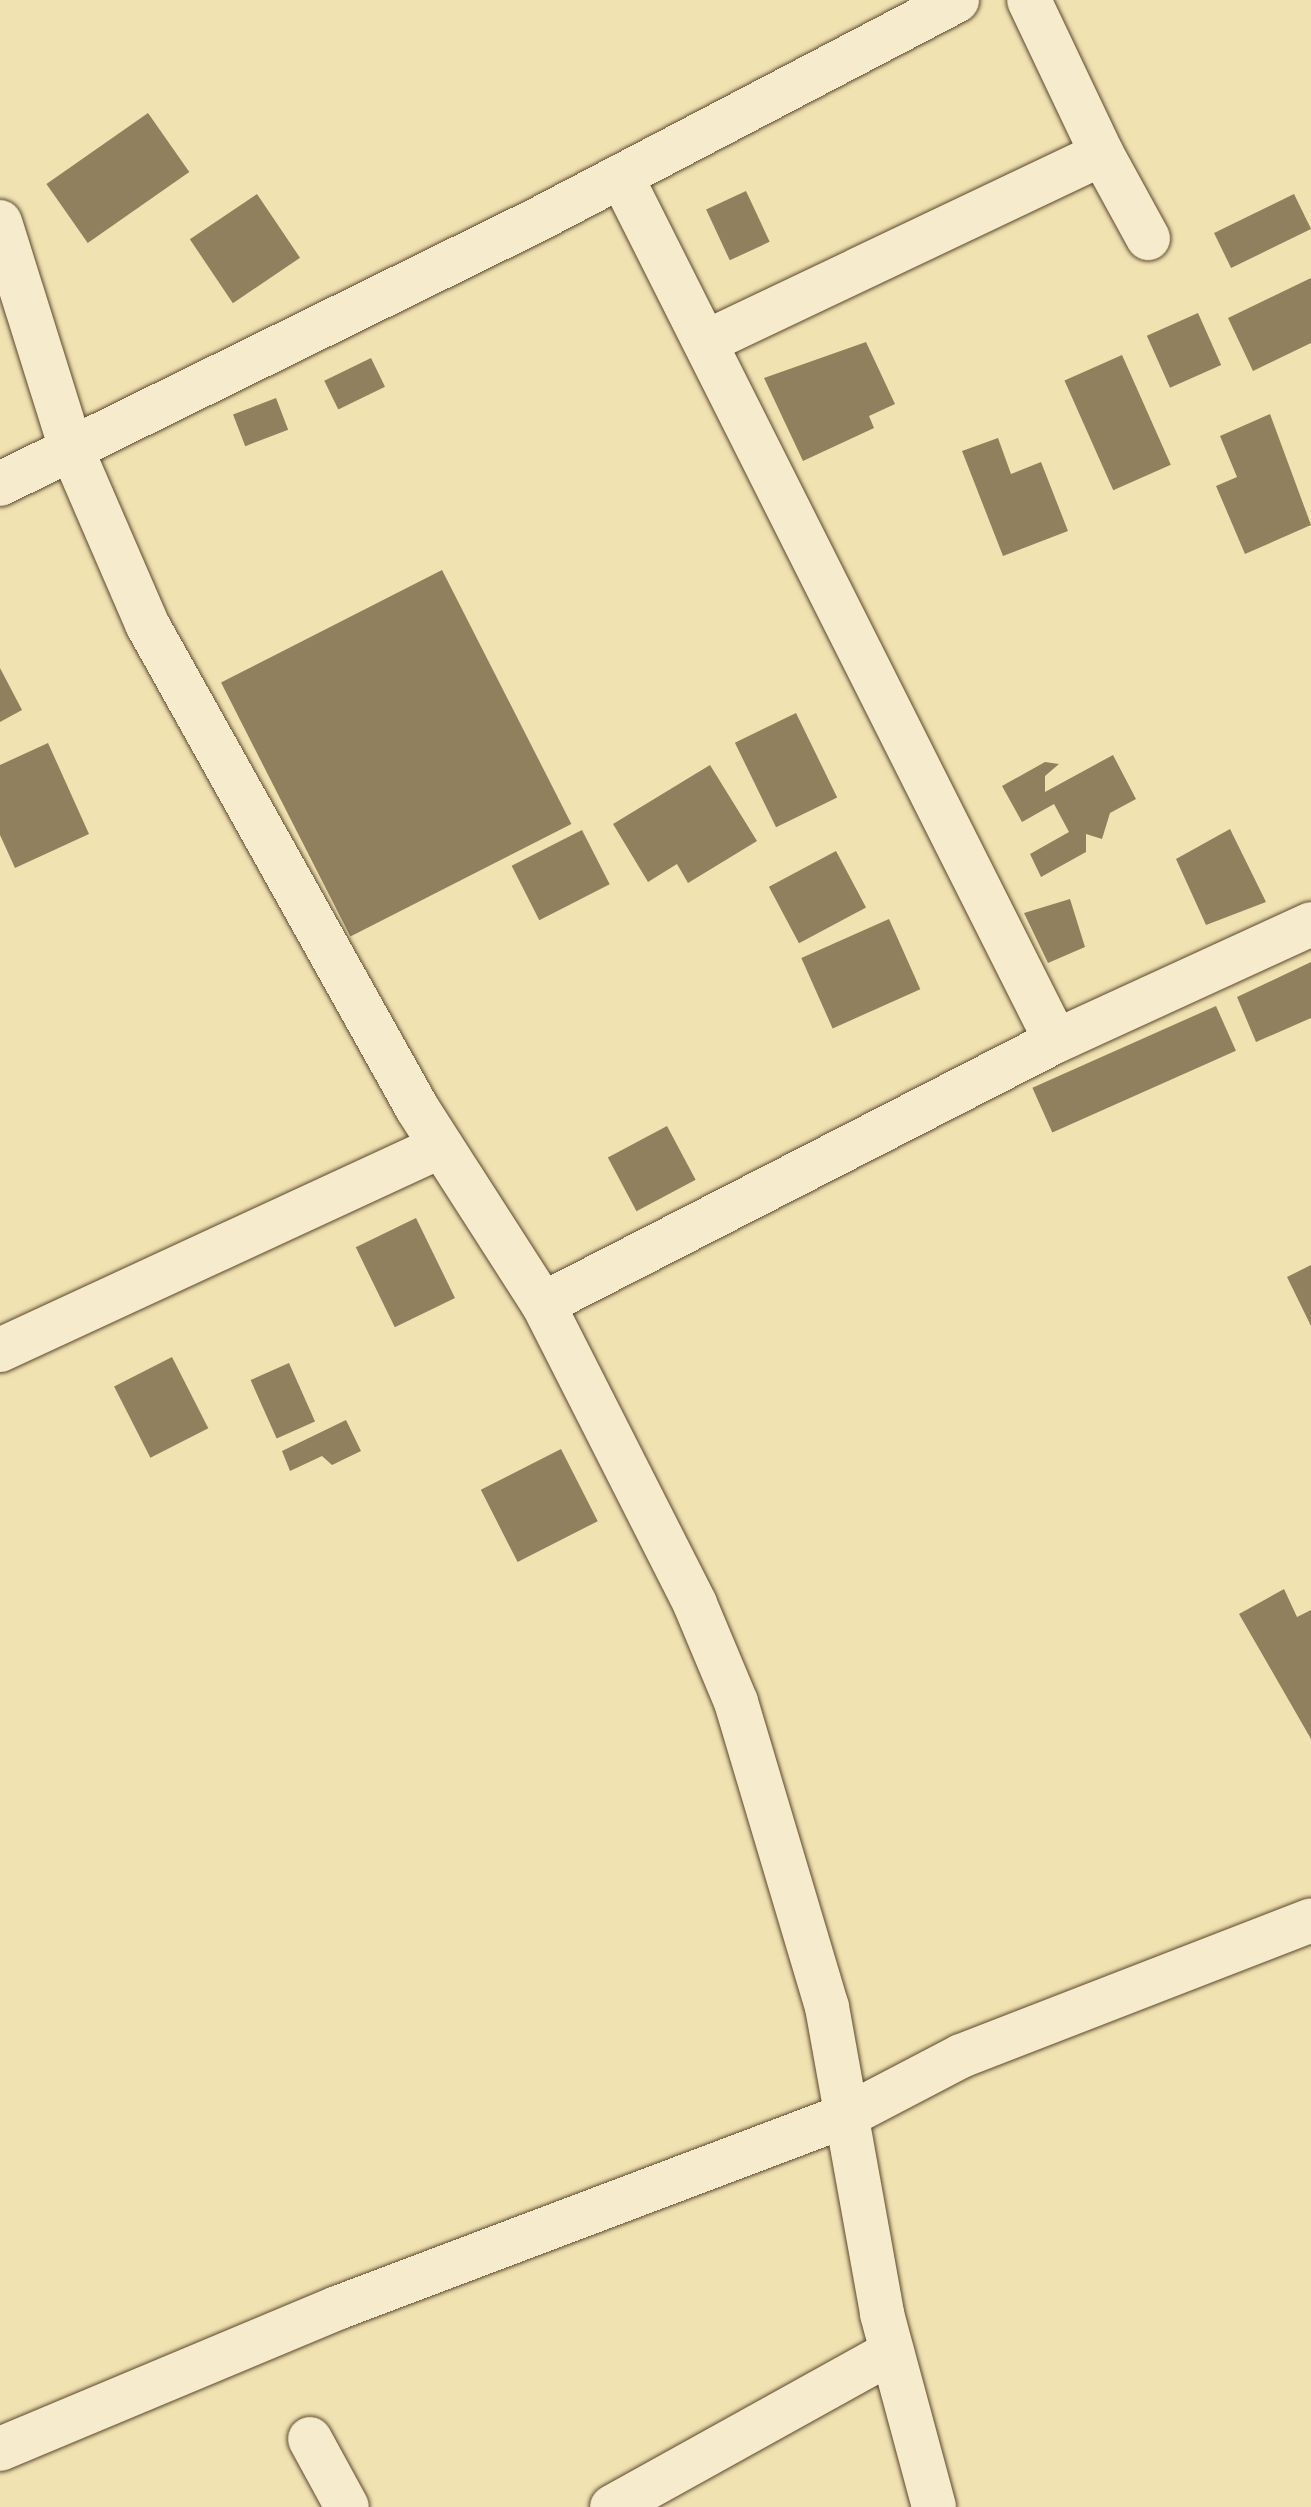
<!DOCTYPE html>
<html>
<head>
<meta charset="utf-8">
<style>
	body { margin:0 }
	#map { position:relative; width:1311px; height:2507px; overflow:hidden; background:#f1e2b2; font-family:"EB Garamond",serif }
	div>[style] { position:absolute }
	.building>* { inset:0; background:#91805d; transform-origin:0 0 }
	.roads { filter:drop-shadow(0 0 2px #5b482c) drop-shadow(0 0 2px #5b482c) }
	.minor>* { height:44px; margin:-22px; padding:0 22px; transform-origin:22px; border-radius:22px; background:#f6eccd }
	span { translate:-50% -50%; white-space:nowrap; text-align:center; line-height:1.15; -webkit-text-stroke:6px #f6eccd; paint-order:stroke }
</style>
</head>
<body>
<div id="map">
	<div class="building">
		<i style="left:148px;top:113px;width:72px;height:124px;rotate:55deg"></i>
		<i style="left:746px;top:191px;width:56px;height:44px;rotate:65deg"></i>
		<i style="left:257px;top:194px;width:77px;height:81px;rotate:56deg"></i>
		<i style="left:1294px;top:194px;width:39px;height:89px;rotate:64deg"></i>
		<i style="clip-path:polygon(1311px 278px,1311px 343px,1253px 371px,1228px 318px)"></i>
		<i style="left:1198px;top:313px;width:57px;height:56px;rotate:66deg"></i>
		<i style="clip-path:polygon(866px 342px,895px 404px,869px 416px,874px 428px,803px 461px,764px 378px)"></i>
		<i style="left:1122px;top:355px;width:120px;height:63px;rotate:66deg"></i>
		<i style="left:371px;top:358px;width:32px;height:52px;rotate:64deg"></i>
		<i style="left:276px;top:398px;width:34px;height:46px;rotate:69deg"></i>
		<i style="clip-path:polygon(1270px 414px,1311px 525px,1245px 554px,1216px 486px,1237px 477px,1220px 436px)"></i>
		<i style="clip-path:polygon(998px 438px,1011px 474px,1041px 462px,1068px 531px,1003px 556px,962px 451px)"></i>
		<i style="left:442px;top:570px;width:285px;height:248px;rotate:63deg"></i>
		<i style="clip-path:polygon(0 668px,22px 710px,0 722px)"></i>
		<i style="left:796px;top:713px;width:94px;height:68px;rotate:64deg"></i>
		<i style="clip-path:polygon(48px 743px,89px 834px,15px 868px,0 835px,0 765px)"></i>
		<i style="clip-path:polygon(1113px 755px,1136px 799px,1110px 813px,1102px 839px,1086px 834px,1086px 852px,1041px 877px,1030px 854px,1069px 832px,1054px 804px,1022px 822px,1002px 786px,1045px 762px,1059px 764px,1045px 776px,1045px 792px)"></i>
		<i style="clip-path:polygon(710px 765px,757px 841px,688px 883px,677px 864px,648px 882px,613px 824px)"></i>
		<i style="clip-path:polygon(1230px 829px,1266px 902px,1206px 925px,1176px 859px)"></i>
		<i style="left:582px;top:830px;width:61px;height:79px;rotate:63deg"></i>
		<i style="left:836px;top:851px;width:64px;height:76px;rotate:62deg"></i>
		<i style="clip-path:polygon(1070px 899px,1085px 947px,1048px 963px,1024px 913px)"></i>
		<i style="left:889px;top:919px;width:77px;height:96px;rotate:66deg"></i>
		<i style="clip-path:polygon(1311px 962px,1311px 1018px,1256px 1042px,1237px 997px)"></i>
		<i style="left:1216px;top:1006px;width:49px;height:201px;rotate:66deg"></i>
		<i style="left:667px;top:1126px;width:61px;height:67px;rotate:62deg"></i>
		<i style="left:416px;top:1218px;width:89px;height:67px;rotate:64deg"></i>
		<i style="clip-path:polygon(1311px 1265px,1311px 1326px,1287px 1277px)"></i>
		<i style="left:172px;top:1357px;width:80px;height:65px;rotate:63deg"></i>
		<i style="left:289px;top:1363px;width:64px;height:42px;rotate:66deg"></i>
		<i style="clip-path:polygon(346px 1420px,361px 1451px,332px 1465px,322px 1456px,290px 1471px,282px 1451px)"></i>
		<i style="left:561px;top:1449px;width:81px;height:90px;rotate:63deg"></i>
		<i style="clip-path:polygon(1284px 1589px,1297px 1617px,1311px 1610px,1311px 1739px,1239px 1614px)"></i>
	</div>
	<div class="roads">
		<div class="minor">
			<i style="left:1102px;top:154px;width:96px;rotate:61.3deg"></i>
			<i style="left:621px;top:176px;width:968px;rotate:63.3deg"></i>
			<i style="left:0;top:222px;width:237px;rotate:72.6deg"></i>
			<i style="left:71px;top:448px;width:192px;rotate:66.6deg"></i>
			<i style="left:147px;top:624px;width:554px;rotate:60.84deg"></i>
			<i style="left:417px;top:1108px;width:233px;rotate:57.3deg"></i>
			<i style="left:543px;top:1304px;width:336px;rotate:63.1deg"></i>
			<i style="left:695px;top:1604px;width:106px;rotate:67.3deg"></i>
			<i style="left:736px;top:1702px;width:318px;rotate:73.4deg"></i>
			<i style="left:827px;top:2007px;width:312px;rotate:79.8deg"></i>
			<i style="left:882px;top:2314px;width:200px;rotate:74.9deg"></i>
			<i style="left:708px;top:341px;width:436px;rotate:-25.4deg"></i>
			<i style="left:1102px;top:154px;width:170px;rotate:-115.4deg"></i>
			<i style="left:0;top:484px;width:598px;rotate:-26.18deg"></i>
			<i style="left:537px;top:220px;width:474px;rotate:-27.6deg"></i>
			<i style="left:543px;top:1304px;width:576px;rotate:-27.14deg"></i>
			<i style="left:1056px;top:1041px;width:281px;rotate:-24.6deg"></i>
			<i style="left:0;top:1350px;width:486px;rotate:-24.8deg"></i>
			<i style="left:310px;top:2439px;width:77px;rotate:61.4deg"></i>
			<i style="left:0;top:2449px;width:365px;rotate:-22.7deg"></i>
			<i style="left:337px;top:2308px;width:548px;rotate:-20.71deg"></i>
			<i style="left:850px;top:2114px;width:125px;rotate:-27.6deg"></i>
			<i style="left:961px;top:2056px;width:375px;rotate:-21.2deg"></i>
			<i style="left:612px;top:2507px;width:320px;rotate:-29deg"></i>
		</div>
	</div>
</div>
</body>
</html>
